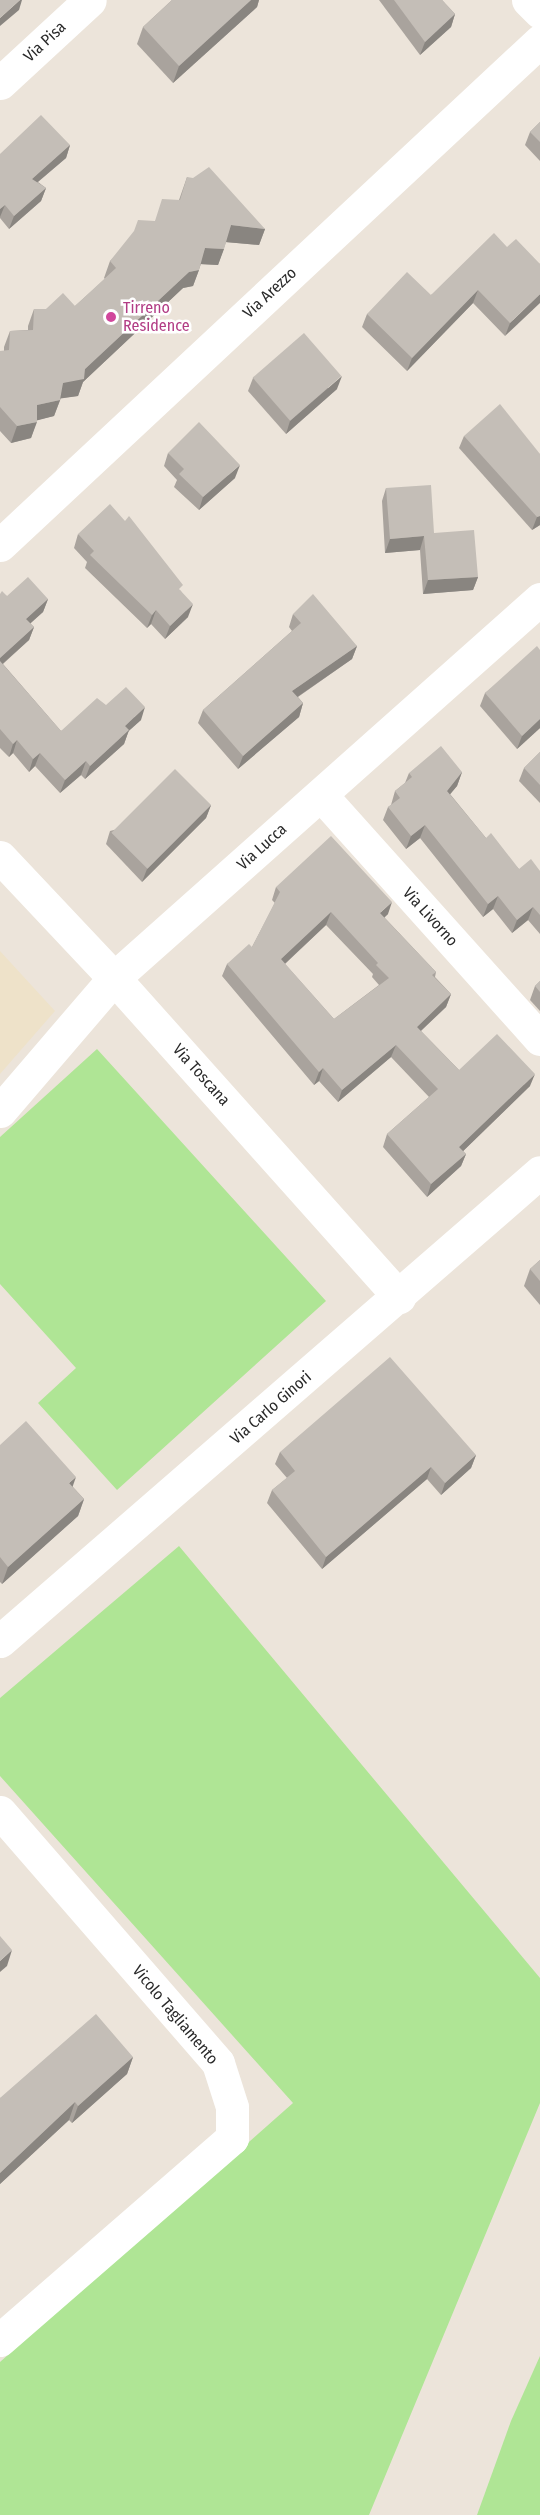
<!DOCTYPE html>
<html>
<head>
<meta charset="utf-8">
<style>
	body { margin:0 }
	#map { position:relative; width:540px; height:2515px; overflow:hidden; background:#ece4da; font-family:"Fira Sans Condensed",sans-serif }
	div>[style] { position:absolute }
	.education>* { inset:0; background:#eee2c9 }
	.green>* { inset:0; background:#afe595 }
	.minor>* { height:33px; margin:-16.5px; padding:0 16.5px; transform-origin:16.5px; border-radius:16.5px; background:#fff }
	.wall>* { inset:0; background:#a9a39d }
	.shaded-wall>* { inset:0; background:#898580 }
	.building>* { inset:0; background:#c4beb7; transform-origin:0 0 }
	.dots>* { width:16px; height:16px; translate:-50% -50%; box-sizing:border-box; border:3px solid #fff; border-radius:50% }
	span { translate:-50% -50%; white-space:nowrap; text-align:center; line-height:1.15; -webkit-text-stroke:5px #fff; paint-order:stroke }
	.street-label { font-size:16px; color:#292929 }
	.hotel-label { font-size:16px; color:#b23c85 }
	.left { translate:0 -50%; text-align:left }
</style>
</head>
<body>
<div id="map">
	<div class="education">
		<i style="clip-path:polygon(0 951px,55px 1011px,0 1074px)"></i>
	</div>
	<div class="green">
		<i style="clip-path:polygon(97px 1049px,326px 1301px,117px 1490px,38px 1403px,76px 1368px,0 1284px,0 1137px)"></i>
		<i style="clip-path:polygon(179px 1546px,540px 1978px,540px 2103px,369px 2515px,0 2515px,0 2362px,293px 2103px,0 1776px,0 1698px)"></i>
		<i style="clip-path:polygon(540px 2356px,540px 2515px,477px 2515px,511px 2421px)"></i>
	</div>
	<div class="minor">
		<i style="left:528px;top:0;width:17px;rotate:45deg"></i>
		<i style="left:0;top:83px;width:122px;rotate:-42.7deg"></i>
		<i style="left:0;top:545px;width:739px;rotate:-43.03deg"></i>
		<i style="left:321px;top:795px;width:328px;rotate:48.1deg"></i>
		<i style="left:0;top:857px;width:166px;rotate:46.7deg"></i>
		<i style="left:114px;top:978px;width:428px;rotate:48.2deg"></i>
		<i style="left:0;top:1111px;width:175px;rotate:-49.4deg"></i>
		<i style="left:114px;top:978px;width:570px;rotate:-41.66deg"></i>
		<i style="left:0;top:1641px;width:715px;rotate:-40.97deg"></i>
		<i style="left:0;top:1812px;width:332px;rotate:49deg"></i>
		<i style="left:218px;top:2063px;width:46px;rotate:72.3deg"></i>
		<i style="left:232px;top:2107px;width:31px;rotate:90deg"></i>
		<i style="left:232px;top:2138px;width:308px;rotate:139deg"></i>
	</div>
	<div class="wall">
		<i style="clip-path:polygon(172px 0,259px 0,257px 7px,173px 83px,137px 44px,143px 27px)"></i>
		<i style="clip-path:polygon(379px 0,442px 0,455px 14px,451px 27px,420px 55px)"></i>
		<i style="clip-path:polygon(540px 122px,540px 161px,525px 145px,530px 132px)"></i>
		<i style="clip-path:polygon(70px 145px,66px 158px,38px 182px,46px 188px,41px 201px,9px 229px,0 218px,0 154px)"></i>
		<i style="clip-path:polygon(187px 177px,265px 229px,259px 245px,226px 242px,218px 265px,201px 264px,193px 286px,183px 288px,83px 382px,78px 396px,61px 398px,54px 416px,37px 420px,31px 438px,11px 443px,0 431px,0 351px,4px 351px,4px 347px,10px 331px,28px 330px,28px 326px,34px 309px,46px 309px,75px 306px,105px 279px,104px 278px,110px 261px,179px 200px)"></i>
		<i style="clip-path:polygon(507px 247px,540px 264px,505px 336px,473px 303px,407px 371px,362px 327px,367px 314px,431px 295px)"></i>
		<i style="clip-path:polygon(253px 378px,337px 389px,286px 434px,248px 391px)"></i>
		<i style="clip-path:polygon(464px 436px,540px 454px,540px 525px,532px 530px,459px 448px)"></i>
		<i style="clip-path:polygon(168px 453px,235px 478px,199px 510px,174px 487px,177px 480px,164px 466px)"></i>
		<i style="clip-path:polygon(386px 488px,434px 533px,478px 577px,473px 590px,423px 594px,420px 550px,385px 553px,382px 501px)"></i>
		<i style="clip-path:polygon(78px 534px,181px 591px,188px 617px,165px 639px,151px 624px,147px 628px,85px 568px,87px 562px,74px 548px)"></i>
		<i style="clip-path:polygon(0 594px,7px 596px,48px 599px,43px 612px,30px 623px,34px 627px,29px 640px,3px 664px,61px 731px,106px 705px,141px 720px,129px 730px,124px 744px,85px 779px,81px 775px,60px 793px,35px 766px,29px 772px,13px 753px,9px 757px,0 748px)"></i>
		<i style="clip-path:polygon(293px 614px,357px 646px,352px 659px,298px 697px,303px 703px,299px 717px,238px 769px,198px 723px,203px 710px,292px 631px,289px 627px)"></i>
		<i style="clip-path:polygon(540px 650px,540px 728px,517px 749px,480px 706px,485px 693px)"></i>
		<i style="clip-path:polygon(540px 752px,540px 803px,519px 781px,524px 768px)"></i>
		<i style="clip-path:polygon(462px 772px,457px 786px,450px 794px,486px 838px,519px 869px,540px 871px,540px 934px,528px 920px,512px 933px,493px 909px,483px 917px,420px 838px,406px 849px,383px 820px,388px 807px,391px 805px,395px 791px,405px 783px,409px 773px)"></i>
		<i style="clip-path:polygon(211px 805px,206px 818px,142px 882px,106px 844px,110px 831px)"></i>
		<i style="clip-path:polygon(evenodd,276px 887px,388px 914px,384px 917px,436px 972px,435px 977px,451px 994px,446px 1007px,421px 1031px,459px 1070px,530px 1086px,463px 1151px,466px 1154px,461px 1166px,427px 1197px,383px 1147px,387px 1134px,429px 1097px,391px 1057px,338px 1102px,319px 1081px,314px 1085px,222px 976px,227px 964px,252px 947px,275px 903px,272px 900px,276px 887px,326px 925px,373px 974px,372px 977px,379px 985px,334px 1019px,285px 964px,326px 925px)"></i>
		<i style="clip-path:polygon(540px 981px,540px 1011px,530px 1000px,535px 986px)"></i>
		<i style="clip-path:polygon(540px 1260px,540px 1305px,524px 1286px,530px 1269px)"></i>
		<i style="clip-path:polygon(0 1445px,73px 1487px,84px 1499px,78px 1516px,2px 1584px,0 1582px)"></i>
		<i style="clip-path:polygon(280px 1452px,476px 1455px,471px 1468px,441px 1495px,427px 1479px,322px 1569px,267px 1503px,272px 1490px,287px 1478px,275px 1464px)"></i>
		<i style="clip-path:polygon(133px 2057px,127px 2074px,72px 2123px,69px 2120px,0 2184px,0 2098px)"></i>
	</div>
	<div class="shaded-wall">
		<i style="clip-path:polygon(20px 0,22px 0,19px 10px,0 26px,0 18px)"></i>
		<i style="clip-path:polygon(251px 0,259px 0,257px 7px,173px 83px,179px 66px)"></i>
		<i style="clip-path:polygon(455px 14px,451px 27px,420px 55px,425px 42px)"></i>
		<i style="clip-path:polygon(70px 145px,66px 158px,27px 191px,32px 179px)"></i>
		<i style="clip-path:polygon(46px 188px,41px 201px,9px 229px,14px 216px)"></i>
		<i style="clip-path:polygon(5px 205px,0 217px,0 209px)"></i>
		<i style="clip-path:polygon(231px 225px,265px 229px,259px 245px,225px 242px)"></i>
		<i style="clip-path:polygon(205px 248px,224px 249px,218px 265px,199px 264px)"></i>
		<i style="clip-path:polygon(199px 270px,193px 286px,183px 288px,83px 382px,78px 396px,57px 399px,63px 383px,85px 369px,189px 272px)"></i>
		<i style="clip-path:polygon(478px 290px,473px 303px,407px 371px,412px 358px)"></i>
		<i style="clip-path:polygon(540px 294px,540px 303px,505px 336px,510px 323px)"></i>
		<i style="clip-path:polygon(342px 376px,337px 389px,286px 434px,290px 421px)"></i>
		<i style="clip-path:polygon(60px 400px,54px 416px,31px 422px,37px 405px)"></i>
		<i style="clip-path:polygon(37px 422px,31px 438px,11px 443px,17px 426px)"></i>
		<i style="clip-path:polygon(240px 465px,235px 478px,199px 510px,203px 497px)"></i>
		<i style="clip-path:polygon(540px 516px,540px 525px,532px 530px,537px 517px)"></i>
		<i style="clip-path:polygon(424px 536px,420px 550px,385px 553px,390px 539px)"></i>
		<i style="clip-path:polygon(478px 577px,473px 590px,423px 594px,428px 580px)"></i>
		<i style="clip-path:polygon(48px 599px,43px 612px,21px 632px,26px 619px)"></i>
		<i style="clip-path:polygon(193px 604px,188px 617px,165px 639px,170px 626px)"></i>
		<i style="clip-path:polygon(156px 610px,151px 624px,147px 628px,152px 615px)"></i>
		<i style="clip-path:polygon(34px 627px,29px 640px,0 666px,0 658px)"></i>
		<i style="clip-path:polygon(357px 646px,352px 659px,287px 704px,292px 691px)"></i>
		<i style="clip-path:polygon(303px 703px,299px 717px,238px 769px,243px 756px)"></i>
		<i style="clip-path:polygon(145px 707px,141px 720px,120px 739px,125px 726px)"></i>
		<i style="clip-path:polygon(540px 719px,540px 728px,517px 749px,522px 736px)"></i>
		<i style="clip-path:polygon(129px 730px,124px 744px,85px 779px,90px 766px)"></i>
		<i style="clip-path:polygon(17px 740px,13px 753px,9px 757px,13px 744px)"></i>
		<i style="clip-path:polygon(40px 753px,35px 766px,29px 772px,33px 759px)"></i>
		<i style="clip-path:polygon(86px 761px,81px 775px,60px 793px,65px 780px)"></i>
		<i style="clip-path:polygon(462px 772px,457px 786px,442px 804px,447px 791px)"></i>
		<i style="clip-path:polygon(211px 805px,206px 818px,142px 882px,147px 869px)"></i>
		<i style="clip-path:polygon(425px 825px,420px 838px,406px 849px,411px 836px)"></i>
		<i style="clip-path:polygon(498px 896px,493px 909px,483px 917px,488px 904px)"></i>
		<i style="clip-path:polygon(392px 902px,388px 914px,376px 926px,380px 913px)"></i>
		<i style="clip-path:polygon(533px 907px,528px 920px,512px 933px,517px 920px)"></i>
		<i style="clip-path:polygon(331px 912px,326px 925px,276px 972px,281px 959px)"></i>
		<i style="clip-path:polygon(451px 994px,446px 1007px,412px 1039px,417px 1027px)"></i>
		<i style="clip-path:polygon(396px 1045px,391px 1057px,338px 1102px,342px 1090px)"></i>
		<i style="clip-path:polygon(323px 1068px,319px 1081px,314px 1085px,319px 1072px)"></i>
		<i style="clip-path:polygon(535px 1074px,530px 1086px,455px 1159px,459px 1147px)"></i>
		<i style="clip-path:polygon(466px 1154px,461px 1166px,427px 1197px,431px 1184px)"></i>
		<i style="clip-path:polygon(476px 1455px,471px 1468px,441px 1495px,445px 1483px)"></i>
		<i style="clip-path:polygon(431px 1467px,427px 1479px,322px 1569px,326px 1557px)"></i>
		<i style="clip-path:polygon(76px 1477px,70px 1494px,69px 1483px)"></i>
		<i style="clip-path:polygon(84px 1499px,78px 1516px,2px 1584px,8px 1567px)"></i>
		<i style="clip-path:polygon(12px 1950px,7px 1966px,0 1972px,0 1961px)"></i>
		<i style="clip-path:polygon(133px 2057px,127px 2074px,72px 2123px,78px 2106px)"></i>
		<i style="clip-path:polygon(75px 2102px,69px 2120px,0 2184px,0 2173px)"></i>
	</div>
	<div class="building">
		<i style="clip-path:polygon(0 0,20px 0,0 18px)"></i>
		<i style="clip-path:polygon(172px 0,251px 0,179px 66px,143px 27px)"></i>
		<i style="clip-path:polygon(394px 0,442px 0,455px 14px,425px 42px)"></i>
		<i style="clip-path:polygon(41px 115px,70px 145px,32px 179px,46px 188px,14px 216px,5px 205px,0 209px,0 154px)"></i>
		<i style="clip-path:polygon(540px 122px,540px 142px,530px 132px)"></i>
		<i style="clip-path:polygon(209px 167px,265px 229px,231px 225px,224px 249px,205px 248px,199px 270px,189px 272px,85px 369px,84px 379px,63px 383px,60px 400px,37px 405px,37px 422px,17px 426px,0 407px,0 351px,9px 350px,10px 331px,33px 330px,34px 309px,46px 309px,63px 293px,75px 306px,116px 268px,110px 261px,134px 231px,138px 220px,155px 221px,162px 199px,180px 200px,187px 177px,193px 178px)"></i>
		<i style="clip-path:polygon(494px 233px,507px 247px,516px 239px,540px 264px,540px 294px,510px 323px,478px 290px,412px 358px,367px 314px,407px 272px,431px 295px)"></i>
		<i style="left:304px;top:333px;width:57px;height:68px;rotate:49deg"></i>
		<i style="clip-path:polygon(500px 404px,540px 454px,540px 516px,537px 517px,464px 436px)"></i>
		<i style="clip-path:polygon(199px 422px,240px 465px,203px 497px,179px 474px,184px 469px,168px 453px)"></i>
		<i style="clip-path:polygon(431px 485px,434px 533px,474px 530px,478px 577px,428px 580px,424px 536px,390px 539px,386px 488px)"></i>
		<i style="clip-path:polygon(110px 504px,125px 521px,129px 516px,183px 585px,179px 589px,193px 604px,170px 626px,156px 610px,152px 615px,90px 555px,94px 551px,78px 534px)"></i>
		<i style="clip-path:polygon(28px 577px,48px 599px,26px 619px,34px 627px,0 658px,0 594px,2px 591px,7px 596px)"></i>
		<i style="clip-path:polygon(313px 594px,357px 646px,292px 691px,303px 703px,243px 756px,203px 710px,301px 623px,293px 614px)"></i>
		<i style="clip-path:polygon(537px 646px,540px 650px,540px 719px,522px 736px,485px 693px)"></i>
		<i style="clip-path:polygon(0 661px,61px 731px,97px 698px,106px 705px,126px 687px,145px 707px,125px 726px,129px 730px,90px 766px,86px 761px,65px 780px,40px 753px,33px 759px,17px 740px,13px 744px,0 729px)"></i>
		<i style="clip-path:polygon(441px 746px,462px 772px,447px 791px,486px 838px,491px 833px,519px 869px,531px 859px,540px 871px,540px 915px,533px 907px,517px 920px,498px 896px,488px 904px,425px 825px,411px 836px,388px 807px,400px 798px,395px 791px,412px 777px,409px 773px)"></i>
		<i style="clip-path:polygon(540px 752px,540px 785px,524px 768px)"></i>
		<i style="left:175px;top:769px;width:51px;height:90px;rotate:45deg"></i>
		<i style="clip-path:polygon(evenodd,331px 836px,392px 902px,380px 913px,436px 972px,432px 975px,451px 994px,417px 1027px,459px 1070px,497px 1034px,535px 1074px,459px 1147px,466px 1154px,431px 1184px,387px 1134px,438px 1089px,396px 1045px,342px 1090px,323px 1068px,319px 1072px,227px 964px,249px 944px,252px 947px,280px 892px,276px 887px,331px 836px,331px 912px,378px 963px,376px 965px,389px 978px,334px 1019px,281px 959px,331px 912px)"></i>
		<i style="clip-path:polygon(540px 981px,540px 992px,535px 986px)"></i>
		<i style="clip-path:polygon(540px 1260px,540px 1281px,530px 1269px)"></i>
		<i style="clip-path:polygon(390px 1357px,476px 1455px,445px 1483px,431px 1467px,326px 1557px,272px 1490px,295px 1471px,280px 1452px)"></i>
		<i style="clip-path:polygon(26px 1421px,76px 1477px,69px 1483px,84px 1499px,8px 1567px,0 1557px,0 1445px)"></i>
		<i style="clip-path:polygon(0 1936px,12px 1950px,0 1961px)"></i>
		<i style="clip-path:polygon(96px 2014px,133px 2057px,78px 2106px,75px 2102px,0 2173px,0 2098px)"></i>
	</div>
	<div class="dots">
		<i style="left:111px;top:317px;background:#d1479c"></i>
	</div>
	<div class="street-label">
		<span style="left:45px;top:42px;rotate:-43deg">Via Pisa</span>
		<span style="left:270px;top:293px;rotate:-43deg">Via Arezzo</span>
		<span style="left:262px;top:847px;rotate:-42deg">Via Lucca</span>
		<span style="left:430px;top:917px;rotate:48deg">Via Livorno</span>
		<span style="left:201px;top:1075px;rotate:48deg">Via Toscana</span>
		<span style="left:271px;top:1408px;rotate:-41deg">Via Carlo Ginori</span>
		<span style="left:175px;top:2015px;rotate:50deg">Vicolo Tagliamento</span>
	</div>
	<div class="hotel-label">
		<span class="left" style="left:123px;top:317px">Tirreno<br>Residence</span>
	</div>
</div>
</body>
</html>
